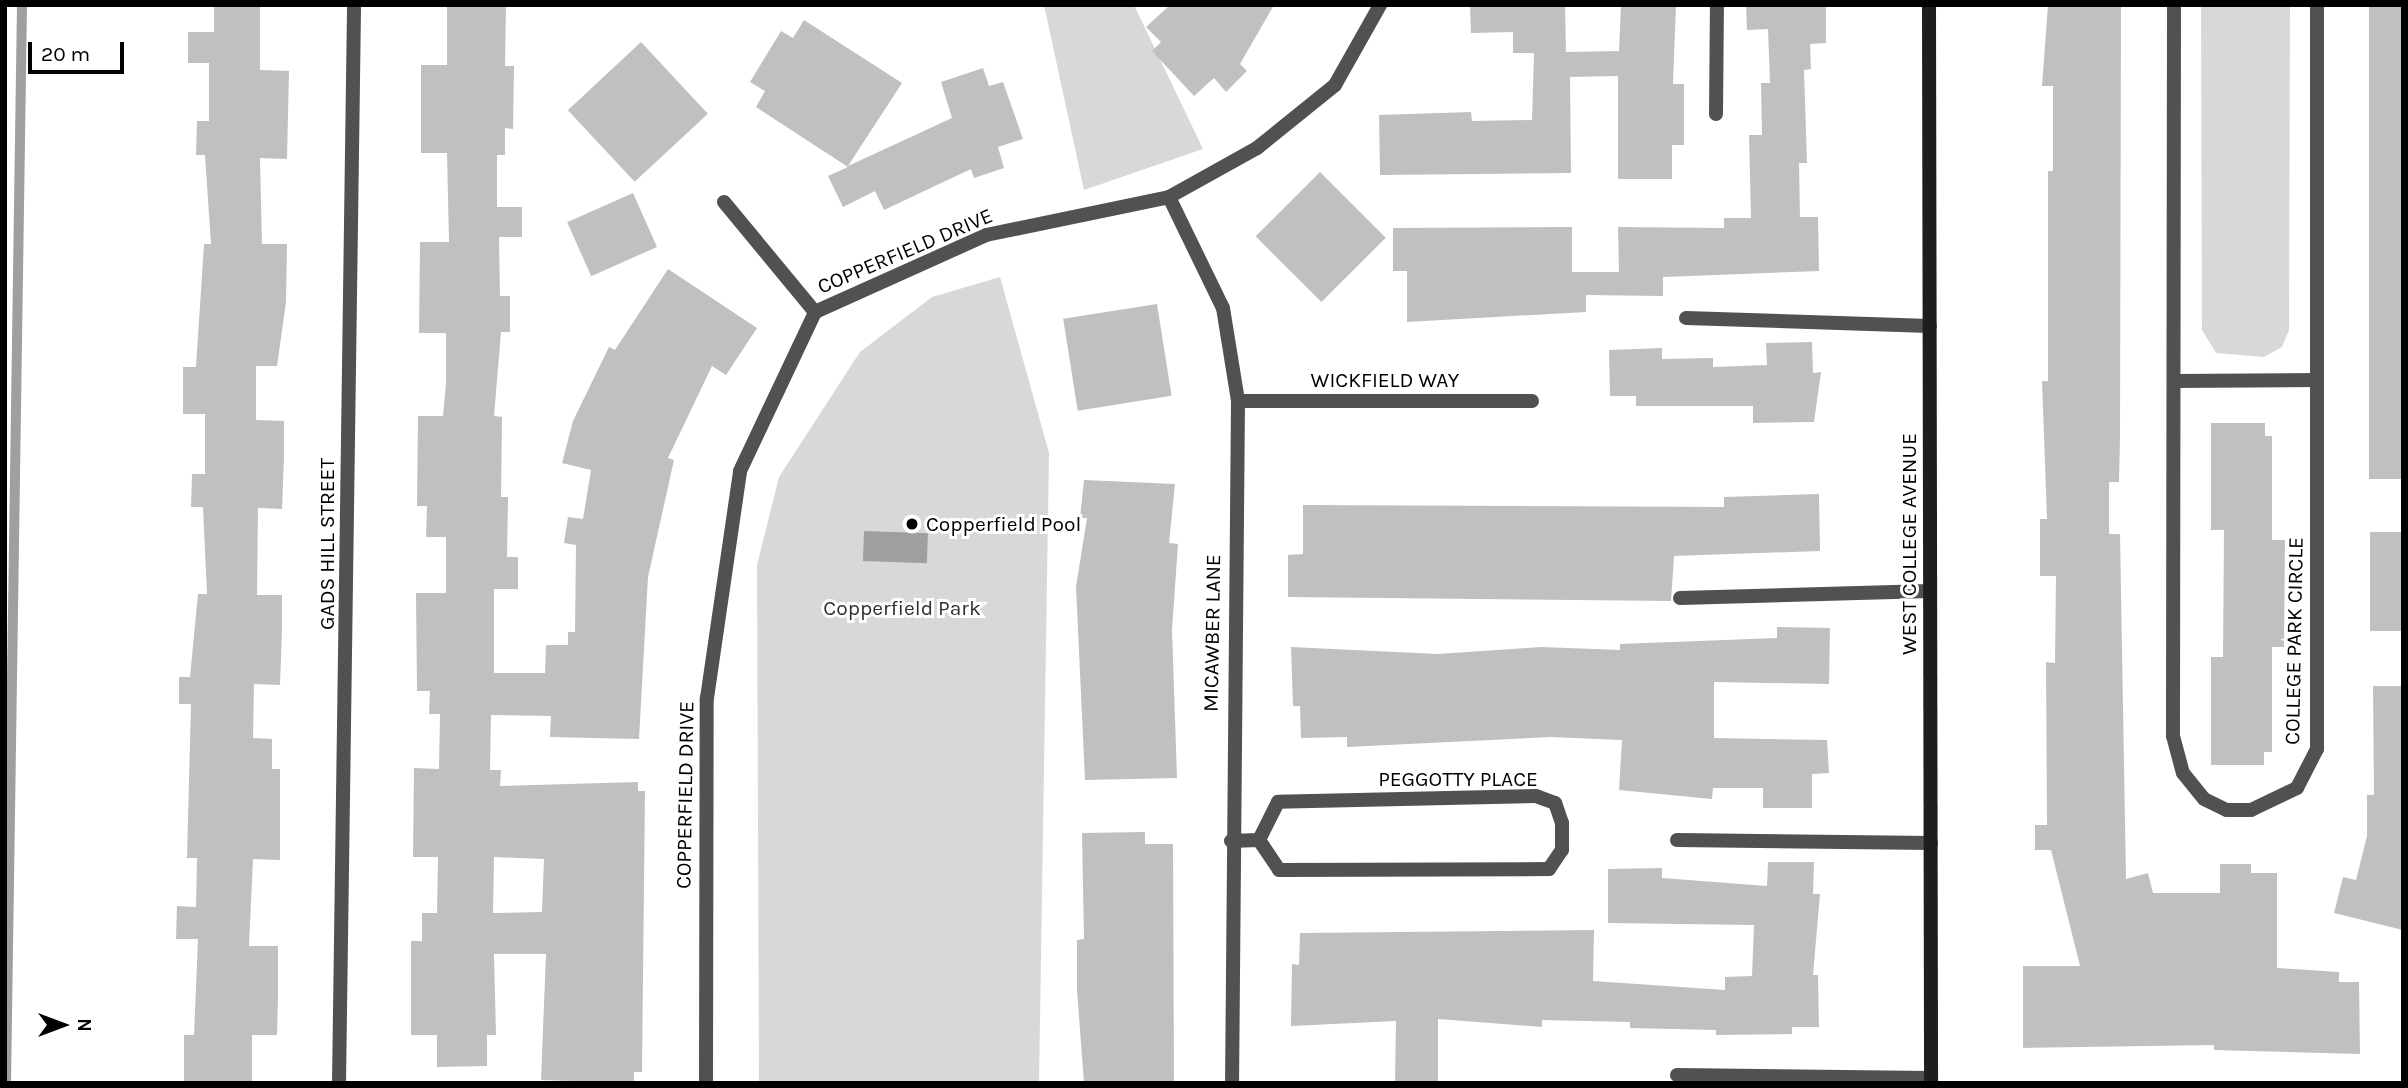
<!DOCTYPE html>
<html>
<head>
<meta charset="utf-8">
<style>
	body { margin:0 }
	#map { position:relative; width:2408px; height:1088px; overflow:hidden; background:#fff; font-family:Karla,sans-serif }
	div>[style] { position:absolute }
	.green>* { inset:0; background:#d8d8d8 }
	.water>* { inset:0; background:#9f9f9f; transform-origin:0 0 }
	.stream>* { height:10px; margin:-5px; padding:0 5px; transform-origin:5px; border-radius:5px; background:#9f9f9f }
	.building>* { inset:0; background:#c0c0c0; transform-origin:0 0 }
	.service>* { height:14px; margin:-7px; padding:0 7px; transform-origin:7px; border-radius:7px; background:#515151 }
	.minor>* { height:14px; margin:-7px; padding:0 7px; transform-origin:7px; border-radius:7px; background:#515151 }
	.secondary>* { height:14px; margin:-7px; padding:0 7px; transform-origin:7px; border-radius:7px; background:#1e1e1e }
	.dots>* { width:19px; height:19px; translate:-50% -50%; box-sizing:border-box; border:4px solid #fff; border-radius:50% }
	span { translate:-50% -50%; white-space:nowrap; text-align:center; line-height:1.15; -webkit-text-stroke:6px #fff; paint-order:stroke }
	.street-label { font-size:21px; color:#000 }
	.poi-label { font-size:21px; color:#000 }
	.left { translate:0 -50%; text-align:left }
	.park-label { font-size:21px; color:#2f2f2f }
	.frame { position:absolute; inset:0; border:7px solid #000; pointer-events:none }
	.north { position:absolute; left:28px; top:990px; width:70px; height:70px; -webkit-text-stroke:5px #fff; paint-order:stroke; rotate:90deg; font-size:19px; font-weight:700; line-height:28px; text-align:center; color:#000 }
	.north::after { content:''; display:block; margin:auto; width:24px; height:32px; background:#000; clip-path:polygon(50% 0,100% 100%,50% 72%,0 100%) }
	.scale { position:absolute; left:28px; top:42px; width:96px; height:32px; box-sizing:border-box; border:4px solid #000; border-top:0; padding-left:9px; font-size:21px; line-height:24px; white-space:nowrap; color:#000; -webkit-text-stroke:5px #fff; paint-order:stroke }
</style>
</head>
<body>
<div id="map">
	<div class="green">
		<i style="clip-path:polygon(1044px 5px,1134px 5px,1203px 149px,1084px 190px)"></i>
		<i style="clip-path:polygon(2201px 5px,2290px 5px,2289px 330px,2282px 347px,2264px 357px,2216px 353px,2202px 330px)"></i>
		<i style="clip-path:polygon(1000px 277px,1049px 453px,1039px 1083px,759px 1083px,757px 565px,779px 477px,860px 352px,932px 297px)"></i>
	</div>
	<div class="water">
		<i style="left:864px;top:531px;width:64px;height:30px;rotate:2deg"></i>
	</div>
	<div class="stream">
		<i style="left:6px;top:1083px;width:1078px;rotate:-89.15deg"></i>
	</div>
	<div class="building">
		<i style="clip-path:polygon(214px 5px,260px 5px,260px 70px,289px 71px,287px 159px,260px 158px,262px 244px,287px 244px,286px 302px,277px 366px,256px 366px,256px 420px,284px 421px,284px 457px,282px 509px,258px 508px,257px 595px,282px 595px,282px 630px,280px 685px,254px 684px,253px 738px,272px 739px,272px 769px,280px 769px,280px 860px,253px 859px,249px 946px,278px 946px,278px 999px,277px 1035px,252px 1035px,252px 1083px,184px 1083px,184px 1035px,194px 1035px,198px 939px,176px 939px,177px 906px,196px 907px,197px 858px,187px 858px,191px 704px,179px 704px,179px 677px,190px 677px,198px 594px,207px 594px,203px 507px,191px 507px,192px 474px,205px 474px,205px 414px,183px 414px,183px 367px,196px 367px,204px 244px,211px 244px,205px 155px,196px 155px,197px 121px,209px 121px,209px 63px,188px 63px,188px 32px,214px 32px)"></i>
		<i style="clip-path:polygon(evenodd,447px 5px,506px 5px,505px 66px,514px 66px,513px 129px,505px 128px,505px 155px,497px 155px,497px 207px,522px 207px,522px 237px,499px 237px,500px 296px,510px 296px,510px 332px,501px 332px,494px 416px,502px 417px,501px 497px,508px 497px,507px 557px,518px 557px,518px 589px,494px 589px,494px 673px,545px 673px,546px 645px,568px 645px,568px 632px,575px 632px,576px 545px,564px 543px,568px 517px,583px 519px,591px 470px,562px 463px,573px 421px,609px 347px,615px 350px,668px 269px,757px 328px,726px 375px,712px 366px,668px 458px,674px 460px,648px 577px,639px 739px,550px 737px,551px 716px,491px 715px,490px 770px,501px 770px,500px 786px,638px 782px,638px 791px,645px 791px,642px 1072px,634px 1072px,634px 1083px,541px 1080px,546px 954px,494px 954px,496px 1035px,487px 1035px,487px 1066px,437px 1067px,437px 1035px,411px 1035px,411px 941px,422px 941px,422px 913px,437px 913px,438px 857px,413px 857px,414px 768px,439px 769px,440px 714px,429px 714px,430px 691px,417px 691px,416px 593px,446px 593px,446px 537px,426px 537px,427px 506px,417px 506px,418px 416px,443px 416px,446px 384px,446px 333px,419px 333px,420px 242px,449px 242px,447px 153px,421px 153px,421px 65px,447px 65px,447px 5px,494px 857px,544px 859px,542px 912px,493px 913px,494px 857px)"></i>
		<i style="clip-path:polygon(1170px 5px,1274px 5px,1240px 64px,1247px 71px,1226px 92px,1214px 78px,1194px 96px,1152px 51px,1161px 42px,1146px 27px)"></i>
		<i style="clip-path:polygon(1470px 5px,1565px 5px,1566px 52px,1619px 51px,1621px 5px,1676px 5px,1673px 84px,1684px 84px,1684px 145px,1672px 145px,1672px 179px,1618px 179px,1618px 76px,1570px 77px,1571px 173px,1380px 175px,1379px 115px,1471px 112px,1472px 121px,1532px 120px,1534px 53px,1513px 53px,1513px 32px,1471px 33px)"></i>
		<i style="clip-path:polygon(1746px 5px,1826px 5px,1826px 43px,1810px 44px,1811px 69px,1804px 70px,1807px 163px,1799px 163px,1800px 217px,1818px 217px,1819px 271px,1663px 277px,1663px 296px,1586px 295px,1586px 312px,1407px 322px,1407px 271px,1393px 271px,1393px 228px,1572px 227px,1572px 272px,1619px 272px,1618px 227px,1724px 228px,1724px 218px,1751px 218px,1749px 135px,1762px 135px,1761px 83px,1770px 83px,1768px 29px,1747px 30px)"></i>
		<i style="clip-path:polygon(2048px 5px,2121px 5px,2120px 438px,2119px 482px,2109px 482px,2109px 534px,2120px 534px,2126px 879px,2148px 873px,2153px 893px,2220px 893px,2220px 864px,2251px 864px,2251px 873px,2277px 873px,2277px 968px,2339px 972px,2339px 982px,2359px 982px,2360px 1054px,2214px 1050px,2214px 1045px,2023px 1048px,2023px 966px,2080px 966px,2051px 850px,2035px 850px,2035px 825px,2047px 825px,2046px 662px,2055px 663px,2056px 576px,2040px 576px,2040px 519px,2047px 519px,2042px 381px,2048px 381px,2048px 171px,2053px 171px,2053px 86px,2042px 86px)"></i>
		<i style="left:2369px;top:5px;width:34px;height:474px"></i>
		<i style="clip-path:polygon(804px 20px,902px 83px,848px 166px,952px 118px,941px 82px,983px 68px,989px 86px,1003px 82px,1023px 139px,998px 147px,1004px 168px,974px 178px,971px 169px,884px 210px,875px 191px,843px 207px,828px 176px,848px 167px,756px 107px,765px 91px,750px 82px,781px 31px,793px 38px)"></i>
		<i style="left:641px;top:42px;width:98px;height:100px;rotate:47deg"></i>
		<i style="left:1320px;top:172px;width:93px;height:91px;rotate:45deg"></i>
		<i style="left:633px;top:193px;width:59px;height:72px;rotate:66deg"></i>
		<i style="left:1157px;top:304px;width:93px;height:95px;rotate:81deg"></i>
		<i style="clip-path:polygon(1812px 342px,1813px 373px,1821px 372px,1814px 422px,1753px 423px,1753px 406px,1636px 406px,1636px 396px,1610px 396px,1609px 350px,1662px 348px,1662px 359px,1713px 358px,1713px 367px,1767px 365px,1766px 343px)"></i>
		<i style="clip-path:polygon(2211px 423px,2265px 423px,2265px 436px,2272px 436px,2272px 540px,2285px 540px,2284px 647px,2272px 647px,2272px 752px,2264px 752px,2264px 765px,2211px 765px,2211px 657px,2223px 657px,2224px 530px,2211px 530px)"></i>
		<i style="clip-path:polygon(1084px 480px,1175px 484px,1169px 543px,1178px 544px,1172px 630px,1177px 778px,1085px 780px,1076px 587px,1087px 518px,1080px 518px)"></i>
		<i style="clip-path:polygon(1819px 494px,1820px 551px,1674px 556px,1671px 601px,1288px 597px,1288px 555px,1303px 554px,1303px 505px,1724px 507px,1724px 497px)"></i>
		<i style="left:2370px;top:532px;width:33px;height:99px"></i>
		<i style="clip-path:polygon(1777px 627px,1830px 628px,1829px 684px,1714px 682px,1714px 738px,1827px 740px,1829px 773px,1812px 774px,1812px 808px,1763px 808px,1763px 788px,1713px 788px,1712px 799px,1619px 790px,1622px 740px,1551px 737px,1347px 747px,1347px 737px,1301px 738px,1300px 706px,1293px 706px,1291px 647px,1438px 654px,1541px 647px,1620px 650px,1620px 644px,1777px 638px)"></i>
		<i style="clip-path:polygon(2373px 686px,2403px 686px,2403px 930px,2334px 913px,2343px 877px,2356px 880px,2367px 836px,2367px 795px,2374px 795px)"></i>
		<i style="clip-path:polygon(1145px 832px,1145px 844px,1173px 844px,1174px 1083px,1084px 1083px,1077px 990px,1077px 940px,1084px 939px,1082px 833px)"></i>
		<i style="clip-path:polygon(1768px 862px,1814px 862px,1813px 894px,1820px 894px,1813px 975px,1818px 975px,1819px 1027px,1792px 1027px,1792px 1034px,1716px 1035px,1716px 1030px,1630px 1028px,1630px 1022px,1542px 1020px,1542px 1027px,1438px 1019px,1438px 1083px,1395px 1083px,1396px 1021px,1291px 1026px,1292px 964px,1299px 965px,1300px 933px,1594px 930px,1593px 981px,1725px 990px,1725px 977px,1752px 976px,1754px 925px,1608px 923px,1608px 869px,1662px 868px,1662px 878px,1767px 886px)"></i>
	</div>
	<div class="service">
		<i style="left:1686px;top:318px;width:244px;rotate:1.9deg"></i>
		<i style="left:1680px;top:598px;width:250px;rotate:-1.6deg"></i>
		<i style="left:1677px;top:840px;width:254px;rotate:0.7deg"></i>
		<i style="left:1677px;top:1075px;width:254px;rotate:0.7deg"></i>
	</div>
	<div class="minor">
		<i style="left:2174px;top:5px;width:731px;rotate:90.08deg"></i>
		<i style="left:2173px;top:736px;width:38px;rotate:75deg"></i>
		<i style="left:2183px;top:773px;width:33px;rotate:51deg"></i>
		<i style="left:2204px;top:799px;width:25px;rotate:26deg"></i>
		<i style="left:2227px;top:810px;width:24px"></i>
		<i style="left:2251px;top:810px;width:51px;rotate:-25.6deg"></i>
		<i style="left:2297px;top:788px;width:44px;rotate:-62.9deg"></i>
		<i style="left:2317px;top:749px;width:744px;rotate:-90deg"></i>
		<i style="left:1716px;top:114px;width:109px;rotate:-89.5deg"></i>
		<i style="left:1169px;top:197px;width:123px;rotate:64.1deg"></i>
		<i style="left:1223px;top:308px;width:94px;rotate:80.8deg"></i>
		<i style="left:1238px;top:401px;width:682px;rotate:90.5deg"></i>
		<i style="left:724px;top:202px;width:143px;rotate:50.4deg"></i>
		<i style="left:2174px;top:381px;width:143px;rotate:-0.4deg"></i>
		<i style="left:1238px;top:401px;width:294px"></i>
		<i style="left:1231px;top:841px;width:28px;rotate:-2deg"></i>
		<i style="left:1259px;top:840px;width:36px;rotate:56deg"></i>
		<i style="left:1279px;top:870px;width:270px;rotate:-0.2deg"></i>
		<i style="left:1549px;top:869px;width:23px;rotate:-56deg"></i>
		<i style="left:1562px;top:850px;width:27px;rotate:-90deg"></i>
		<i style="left:1562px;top:823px;width:21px;rotate:-109deg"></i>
		<i style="left:1555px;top:803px;width:20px;rotate:-160deg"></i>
		<i style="left:1536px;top:796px;width:258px;rotate:178.7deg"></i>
		<i style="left:1278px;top:802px;width:42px;rotate:116.6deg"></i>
		<i style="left:339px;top:1083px;width:1078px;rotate:-89.2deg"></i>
		<i style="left:706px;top:1083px;width:385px;rotate:-89.9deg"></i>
		<i style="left:707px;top:698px;width:229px;rotate:-81.7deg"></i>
		<i style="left:740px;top:471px;width:176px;rotate:-64.7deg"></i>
		<i style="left:815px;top:312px;width:188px;rotate:-24.2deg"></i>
		<i style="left:986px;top:235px;width:187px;rotate:-11.7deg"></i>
		<i style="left:1169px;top:197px;width:101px;rotate:-29.1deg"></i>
		<i style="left:1257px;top:148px;width:100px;rotate:-38.9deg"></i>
		<i style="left:1335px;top:85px;width:92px;rotate:-60.6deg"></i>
	</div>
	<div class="secondary">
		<i style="left:1929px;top:5px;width:1078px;rotate:89.89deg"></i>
	</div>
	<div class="dots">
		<i style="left:912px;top:524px;background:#000"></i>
	</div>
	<div class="street-label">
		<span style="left:905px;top:251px;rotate:-23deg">COPPERFIELD DRIVE</span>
		<span style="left:1385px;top:380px">WICKFIELD WAY</span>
		<span style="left:327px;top:544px;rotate:-90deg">GADS HILL STREET</span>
		<span style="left:1909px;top:544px;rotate:-90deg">WEST COLLEGE AVENUE</span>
		<span style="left:1212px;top:633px;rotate:-89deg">MICAWBER LANE</span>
		<span style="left:2294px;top:641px;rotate:-89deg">COLLEGE PARK CIRCLE</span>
		<span style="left:1458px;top:779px">PEGGOTTY PLACE</span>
		<span style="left:685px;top:795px;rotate:-89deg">COPPERFIELD DRIVE</span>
	</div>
	<div class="poi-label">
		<span class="left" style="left:926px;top:524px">Copperfield Pool</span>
	</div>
	<div class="park-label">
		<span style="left:902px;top:608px">Copperfield Park</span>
	</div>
	<div class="frame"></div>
	<div class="north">N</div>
	<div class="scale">20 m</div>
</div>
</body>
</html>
